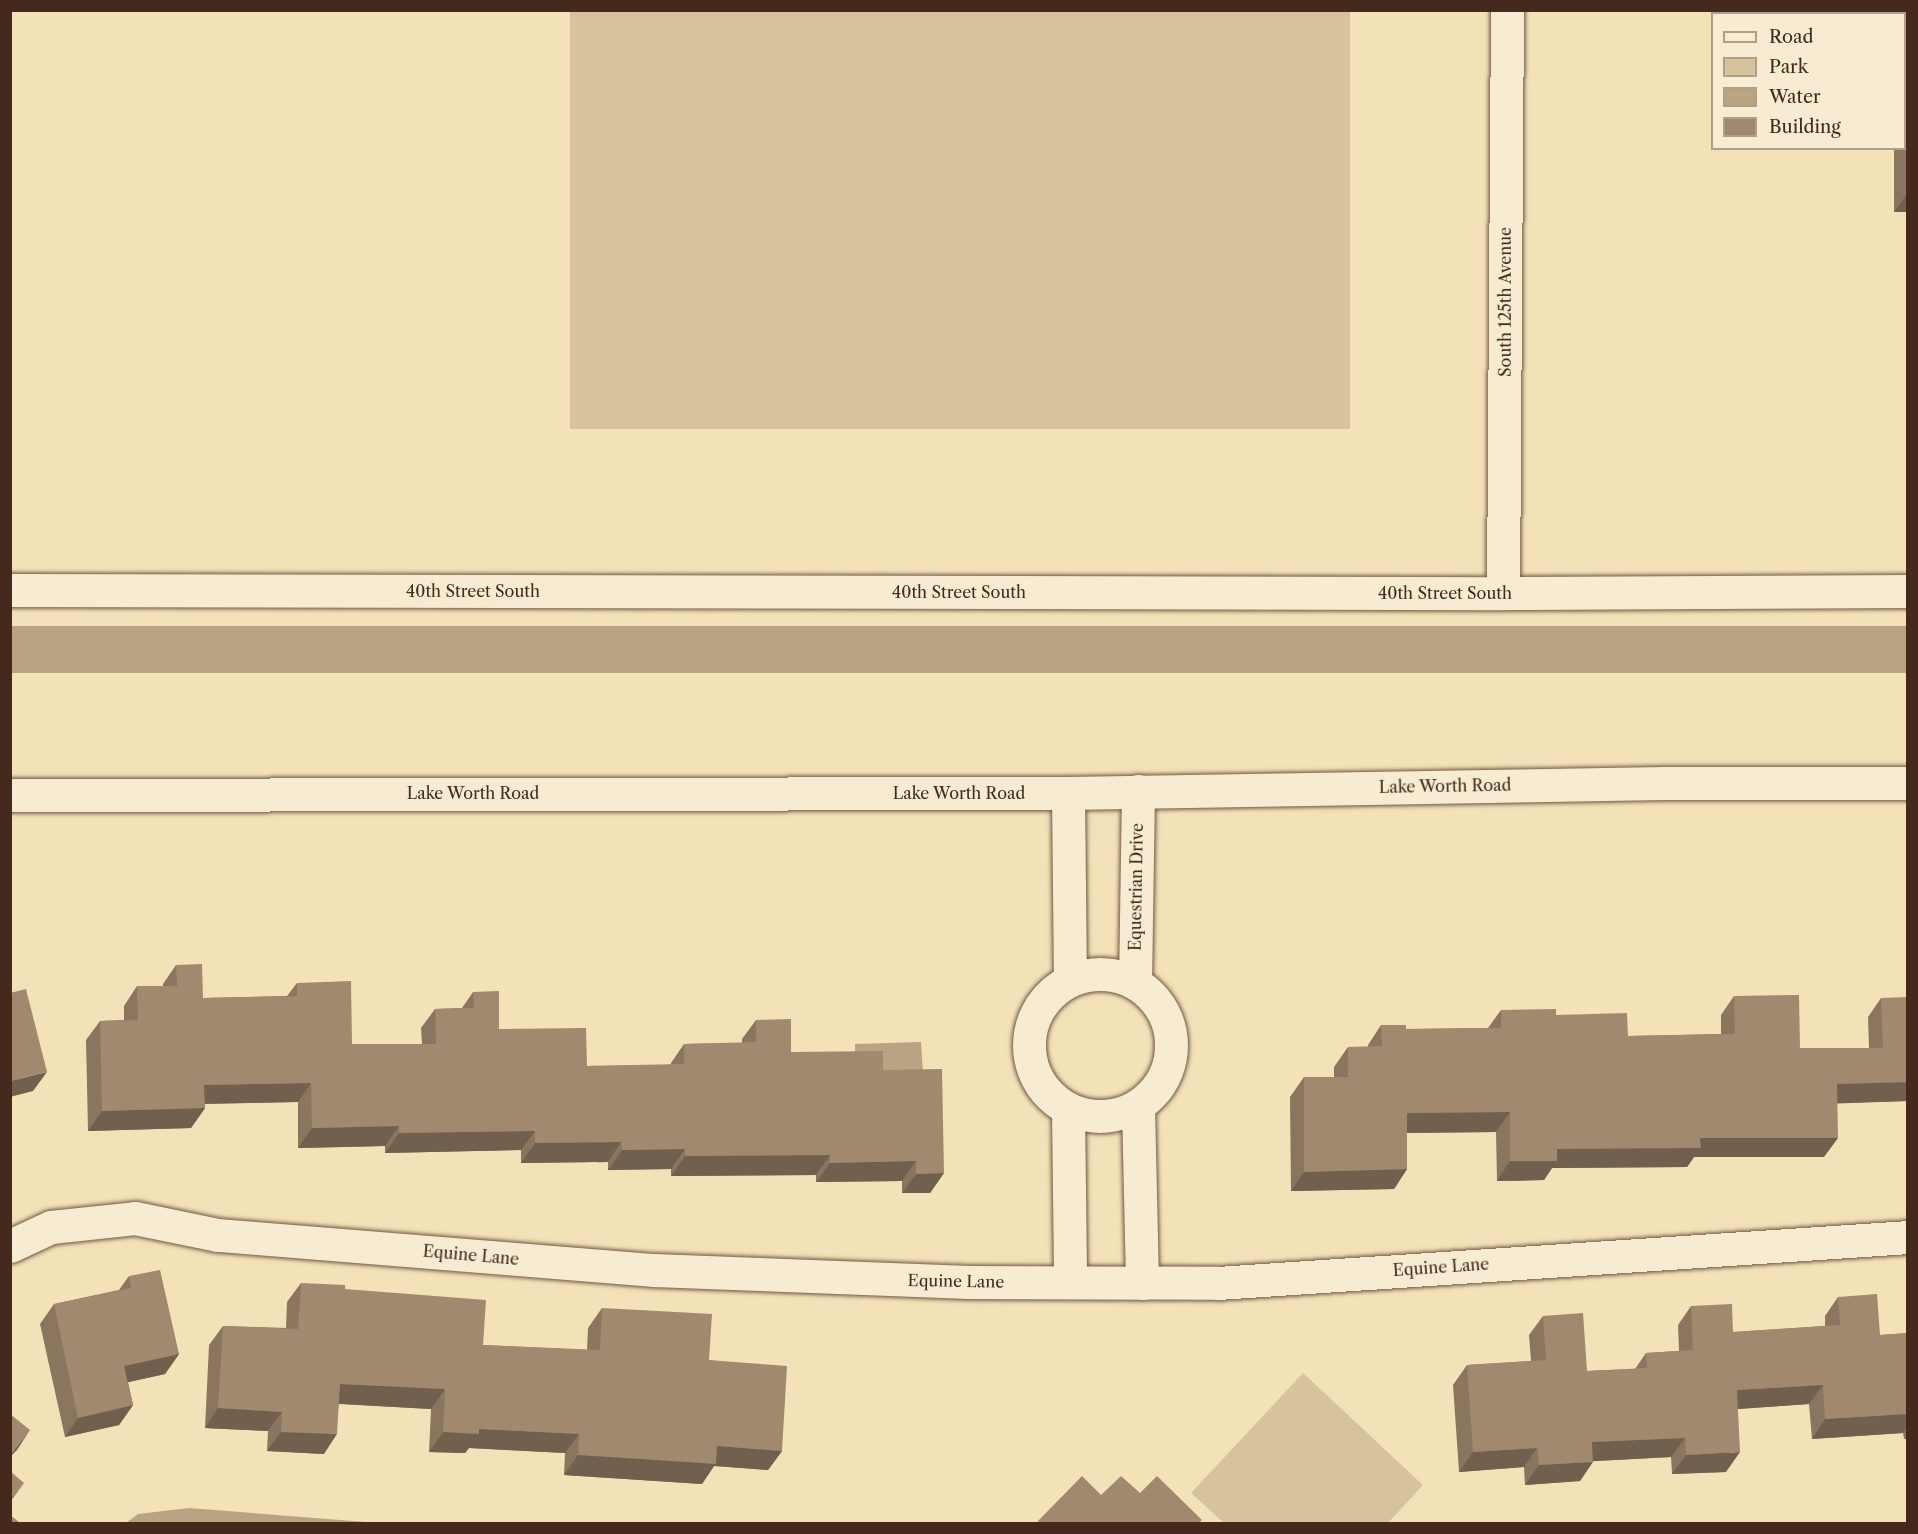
<!DOCTYPE html>
<html>
<head>
<meta charset="utf-8">
<style>
	body { margin:0 }
	#map { position:relative; width:1918px; height:1534px; overflow:hidden; background:#f3e2b8; font-family:"Libre Caslon Text",serif }
	div>[style] { position:absolute }
	.green>* { inset:0; background:#d6c39e; transform-origin:0 0 }
	.water>* { inset:0; background:#b8a383; transform-origin:0 0 }
	.roads { filter:drop-shadow(0 0 2px #715744) drop-shadow(0 0 2px #715744) }
	.minor>* { height:33px; margin:-16.5px; padding:0 16.5px; transform-origin:16.5px; border-radius:16.5px; background:#f7ecd1 }
	.minor>.ring { margin:-16.5px; padding:0; box-sizing:content-box; background:none; border:33px solid #f7ecd1; border-radius:50% }
	.wall>* { inset:0; background:#8a765f }
	.shaded-wall>* { inset:0; background:#70604d }
	.building>* { inset:0; background:#a0896e; transform-origin:0 0 }
	span { translate:-50% -50%; white-space:nowrap; text-align:center; line-height:1.15; -webkit-text-stroke:6px #f7ecd1; paint-order:stroke }
	.street-label { font-size:16px; color:#46291d }
	.frame { position:absolute; inset:0; border:12px solid #46291d; pointer-events:none }
	.legend { position:absolute; left:1711px; top:12px; width:195px; height:138px; box-sizing:border-box; background:#f7ecd1; border:2px solid #b09e89; margin:0; padding:8px 10px; list-style:none; font-size:18px; color:#46291d }
	.legend li { display:flex; align-items:center; gap:12px; height:30px }
	.legend b { width:30px; border:2px solid #b09e89 }
</style>
</head>
<body>
<div id="map">
	<div class="green">
		<i style="left:570px;top:11px;width:780px;height:418px"></i>
		<i style="clip-path:polygon(1303px 1373px,1423px 1485px,1388px 1523px,1224px 1523px,1191px 1493px)"></i>
	</div>
	<div class="water">
		<i style="left:1907px;top:626px;width:47px;height:1896px;rotate:90deg"></i>
		<i style="clip-path:polygon(921px 1042px,923px 1074px,918px 1078px,855px 1064px,855px 1044px)"></i>
		<i style="clip-path:polygon(189px 1508px,379px 1523px,126px 1523px,138px 1514px)"></i>
	</div>
	<div class="roads">
		<div class="minor">
			<i style="left:10px;top:590px;width:1493px;rotate:0.12deg"></i>
			<i style="left:1503px;top:593px;width:405px;rotate:-0.3deg"></i>
			<i style="left:1503px;top:593px;width:583px;rotate:-89.61deg"></i>
			<i style="left:1068px;top:793px;width:187px;rotate:89.4deg"></i>
			<i style="left:10px;top:795px;width:1058px;rotate:-0.11deg"></i>
			<i style="left:1068px;top:793px;width:596px;rotate:-0.96deg"></i>
			<i style="left:1664px;top:783px;width:244px"></i>
			<i class="ring" style="left:1029px;top:974px;width:109px;height:109px"></i>
			<i style="left:1135px;top:983px;width:192px;rotate:-89.1deg"></i>
			<i style="left:1138px;top:1106px;width:177px;rotate:88.7deg"></i>
			<i style="left:1068px;top:1109px;width:173px;rotate:89.3deg"></i>
			<i style="left:10px;top:1246px;width:45px;rotate:-24.9deg"></i>
			<i style="left:51px;top:1227px;width:84px;rotate:-6.1deg"></i>
			<i style="left:135px;top:1218px;width:85px;rotate:11.6deg"></i>
			<i style="left:218px;top:1235px;width:437px;rotate:4.6deg"></i>
			<i style="left:654px;top:1270px;width:315px;rotate:2.2deg"></i>
			<i style="left:969px;top:1282px;width:249px;rotate:0.2deg"></i>
			<i style="left:1218px;top:1283px;width:692px;rotate:-3.81deg"></i>
		</div>
	</div>
	<div class="wall">
		<i style="clip-path:polygon(1907px 90px,1908px 212px,1894px 212px,1894px 148px,1905px 148px,1905px 92px)"></i>
		<i style="clip-path:polygon(176px 965px,203px 998px,287px 996px,297px 983px,352px 1044px,422px 1044px,421px 1028px,435px 1009px,462px 1008px,473px 992px,499px 1029px,587px 1066px,671px 1065px,671px 1063px,684px 1044px,742px 1043px,742px 1039px,756px 1020px,791px 1052px,883px 1070px,944px 1173px,930px 1193px,902px 1193px,902px 1181px,816px 1182px,816px 1175px,671px 1176px,671px 1169px,608px 1170px,608px 1162px,521px 1163px,521px 1150px,385px 1153px,385px 1146px,298px 1148px,298px 1102px,205px 1104px,205px 1108px,191px 1128px,88px 1131px,86px 1040px,100px 1021px,124px 1020px,124px 1006px,137px 986px,163px 986px,163px 984px)"></i>
		<i style="clip-path:polygon(1734px 996px,1800px 1048px,1869px 1048px,1868px 1017px,1881px 998px,1908px 1101px,1837px 1103px,1824px 1157px,1694px 1157px,1687px 1167px,1552px 1168px,1544px 1180px,1497px 1181px,1496px 1132px,1407px 1133px,1407px 1169px,1394px 1189px,1291px 1191px,1290px 1097px,1304px 1077px,1334px 1077px,1334px 1067px,1348px 1047px,1368px 1047px,1368px 1045px,1381px 1025px,1406px 1029px,1488px 1028px,1501px 1010px,1628px 1036px,1721px 1034px,1721px 1015px)"></i>
		<i style="clip-path:polygon(129px 1276px,179px 1354px,165px 1374px,128px 1382px,133px 1405px,119px 1425px,65px 1437px,40px 1324px,54px 1304px,119px 1290px)"></i>
		<i style="clip-path:polygon(301px 1283px,345px 1289px,483px 1345px,587px 1350px,588px 1328px,602px 1308px,709px 1360px,782px 1451px,768px 1470px,714px 1466px,702px 1484px,564px 1475px,565px 1453px,469px 1448px,465px 1453px,429px 1452px,431px 1409px,339px 1404px,324px 1454px,267px 1451px,268px 1431px,205px 1428px,209px 1345px,223px 1326px,286px 1328px,287px 1302px)"></i>
		<i style="clip-path:polygon(1838px 1297px,1880px 1335px,1908px 1333px,1908px 1439px,1904px 1439px,1903px 1433px,1812px 1439px,1809px 1404px,1738px 1409px,1726px 1472px,1672px 1474px,1671px 1457px,1593px 1461px,1580px 1481px,1525px 1485px,1524px 1467px,1459px 1472px,1453px 1385px,1467px 1365px,1531px 1361px,1529px 1335px,1543px 1316px,1587px 1371px,1635px 1369px,1646px 1353px,1679px 1351px,1678px 1325px,1691px 1306px,1733px 1332px,1825px 1326px,1825px 1316px)"></i>
	</div>
	<div class="shaded-wall">
		<i style="clip-path:polygon(1907px 194px,1908px 212px,1894px 212px)"></i>
		<i style="clip-path:polygon(47px 1072px,33px 1091px,10px 1097px,10px 1081px)"></i>
		<i style="clip-path:polygon(1908px 1082px,1908px 1101px,1823px 1104px,1837px 1084px)"></i>
		<i style="clip-path:polygon(311px 1083px,298px 1102px,190px 1104px,204px 1085px)"></i>
		<i style="clip-path:polygon(205px 1108px,191px 1128px,88px 1131px,102px 1111px)"></i>
		<i style="clip-path:polygon(1510px 1112px,1496px 1132px,1393px 1133px,1407px 1113px)"></i>
		<i style="clip-path:polygon(399px 1126px,385px 1146px,298px 1148px,312px 1128px)"></i>
		<i style="clip-path:polygon(535px 1131px,521px 1150px,385px 1153px,399px 1133px)"></i>
		<i style="clip-path:polygon(1700px 1138px,1838px 1138px,1824px 1157px,1694px 1157px,1687px 1167px,1552px 1168px,1544px 1180px,1497px 1181px,1510px 1161px,1557px 1149px)"></i>
		<i style="clip-path:polygon(621px 1142px,608px 1162px,521px 1163px,535px 1143px)"></i>
		<i style="clip-path:polygon(685px 1149px,671px 1169px,608px 1170px,622px 1150px)"></i>
		<i style="clip-path:polygon(830px 1155px,816px 1175px,671px 1176px,685px 1156px)"></i>
		<i style="clip-path:polygon(916px 1161px,902px 1181px,816px 1182px,830px 1163px)"></i>
		<i style="clip-path:polygon(1407px 1169px,1394px 1189px,1291px 1191px,1304px 1172px)"></i>
		<i style="clip-path:polygon(944px 1173px,930px 1193px,902px 1193px,916px 1174px)"></i>
		<i style="clip-path:polygon(179px 1354px,165px 1374px,111px 1386px,124px 1366px)"></i>
		<i style="clip-path:polygon(340px 1384px,445px 1389px,431px 1409px,326px 1403px)"></i>
		<i style="clip-path:polygon(1823px 1385px,1809px 1404px,1723px 1410px,1737px 1390px)"></i>
		<i style="clip-path:polygon(133px 1405px,119px 1425px,65px 1437px,78px 1418px)"></i>
		<i style="clip-path:polygon(218px 1408px,282px 1412px,268px 1431px,205px 1428px)"></i>
		<i style="clip-path:polygon(1908px 1414px,1908px 1427px,1903px 1433px,1812px 1439px,1825px 1419px)"></i>
		<i style="clip-path:polygon(479px 1429px,579px 1434px,565px 1453px,469px 1448px,465px 1453px,429px 1452px,443px 1432px)"></i>
		<i style="clip-path:polygon(30px 1430px,17px 1450px,10px 1457px,10px 1455px)"></i>
		<i style="clip-path:polygon(281px 1432px,337px 1434px,324px 1454px,267px 1451px)"></i>
		<i style="clip-path:polygon(1685px 1438px,1671px 1457px,1578px 1462px,1592px 1442px)"></i>
		<i style="clip-path:polygon(717px 1446px,782px 1451px,768px 1470px,714px 1466px,702px 1484px,564px 1475px,578px 1455px)"></i>
		<i style="clip-path:polygon(1537px 1448px,1524px 1467px,1459px 1472px,1473px 1452px)"></i>
		<i style="clip-path:polygon(1740px 1452px,1726px 1472px,1672px 1474px,1686px 1455px)"></i>
		<i style="clip-path:polygon(1593px 1462px,1580px 1481px,1525px 1485px,1539px 1465px)"></i>
		<i style="clip-path:polygon(24px 1483px,10px 1502px,10px 1500px)"></i>
	</div>
	<div class="building">
		<i style="left:1799px;top:10px;width:74px;height:4px"></i>
		<i style="left:1907px;top:90px;width:1px;height:104px"></i>
		<i style="clip-path:polygon(202px 964px,203px 998px,297px 996px,297px 983px,351px 981px,352px 1044px,436px 1044px,435px 1009px,474px 1008px,473px 992px,499px 991px,499px 1029px,586px 1028px,587px 1066px,684px 1064px,684px 1044px,756px 1042px,756px 1020px,791px 1019px,791px 1052px,883px 1051px,883px 1070px,942px 1069px,944px 1173px,916px 1174px,916px 1161px,830px 1163px,830px 1155px,685px 1156px,685px 1149px,622px 1150px,621px 1142px,535px 1143px,535px 1131px,399px 1133px,399px 1126px,312px 1128px,311px 1083px,204px 1085px,205px 1108px,102px 1111px,100px 1021px,138px 1020px,137px 986px,177px 986px,176px 965px)"></i>
		<i style="clip-path:polygon(26px 989px,47px 1072px,10px 1081px,10px 993px)"></i>
		<i style="clip-path:polygon(1799px 995px,1800px 1048px,1883px 1048px,1881px 998px,1908px 997px,1908px 1082px,1837px 1084px,1838px 1138px,1700px 1138px,1701px 1148px,1557px 1149px,1557px 1161px,1510px 1161px,1510px 1112px,1407px 1113px,1407px 1169px,1304px 1172px,1304px 1077px,1348px 1077px,1348px 1047px,1382px 1046px,1381px 1025px,1406px 1025px,1406px 1029px,1501px 1028px,1501px 1010px,1556px 1009px,1556px 1015px,1627px 1013px,1628px 1036px,1735px 1034px,1734px 996px)"></i>
		<i style="clip-path:polygon(160px 1270px,179px 1354px,124px 1366px,133px 1405px,78px 1418px,54px 1304px,131px 1288px,129px 1276px)"></i>
		<i style="clip-path:polygon(301px 1283px,345px 1285px,345px 1289px,486px 1300px,483px 1345px,600px 1350px,602px 1308px,712px 1314px,709px 1360px,787px 1366px,782px 1451px,717px 1446px,716px 1464px,578px 1455px,579px 1434px,479px 1429px,479px 1434px,443px 1432px,445px 1389px,340px 1384px,337px 1434px,281px 1432px,282px 1412px,218px 1408px,223px 1326px,298px 1329px)"></i>
		<i style="clip-path:polygon(1877px 1294px,1880px 1335px,1908px 1333px,1908px 1414px,1825px 1419px,1823px 1385px,1737px 1390px,1740px 1452px,1686px 1455px,1685px 1438px,1592px 1442px,1593px 1462px,1539px 1465px,1537px 1448px,1473px 1452px,1467px 1365px,1546px 1360px,1543px 1316px,1583px 1313px,1587px 1371px,1647px 1368px,1646px 1353px,1693px 1350px,1691px 1306px,1732px 1304px,1733px 1332px,1840px 1325px,1838px 1297px)"></i>
		<i style="clip-path:polygon(10px 1414px,30px 1430px,10px 1455px)"></i>
		<i style="clip-path:polygon(10px 1471px,24px 1483px,10px 1500px)"></i>
		<i style="clip-path:polygon(1082px 1476px,1101px 1495px,1121px 1476px,1140px 1493px,1157px 1476px,1202px 1520px,1198px 1524px,1040px 1524px,1038px 1521px)"></i>
		<i style="clip-path:polygon(10px 1515px,19px 1522px,18px 1524px,10px 1524px)"></i>
	</div>
	<div class="street-label">
		<span style="left:1505px;top:302px;rotate:-90deg">South 125th Avenue</span>
		<span style="left:473px;top:591px">40th Street South</span>
		<span style="left:959px;top:592px">40th Street South</span>
		<span style="left:1445px;top:593px">40th Street South</span>
		<span style="left:1445px;top:786px;rotate:-1deg">Lake Worth Road</span>
		<span style="left:473px;top:793px">Lake Worth Road</span>
		<span style="left:959px;top:793px">Lake Worth Road</span>
		<span style="left:1136px;top:887px;rotate:-89deg">Equestrian Drive</span>
		<span style="left:471px;top:1255px;rotate:5deg">Equine Lane</span>
		<span style="left:1441px;top:1267px;rotate:-4deg">Equine Lane</span>
		<span style="left:956px;top:1281px;rotate:1deg">Equine Lane</span>
	</div>
	<div class="frame"></div>
	<ul class="legend">
	<li><b style="height:8px;background:#f7ecd1"></b>Road</li>
	<li><b style="height:16px;background:#d6c39e"></b>Park</li>
	<li><b style="height:16px;background:#b8a383"></b>Water</li>
	<li><b style="height:16px;background:#a0896e"></b>Building</li>
	</ul>
</div>
</body>
</html>
